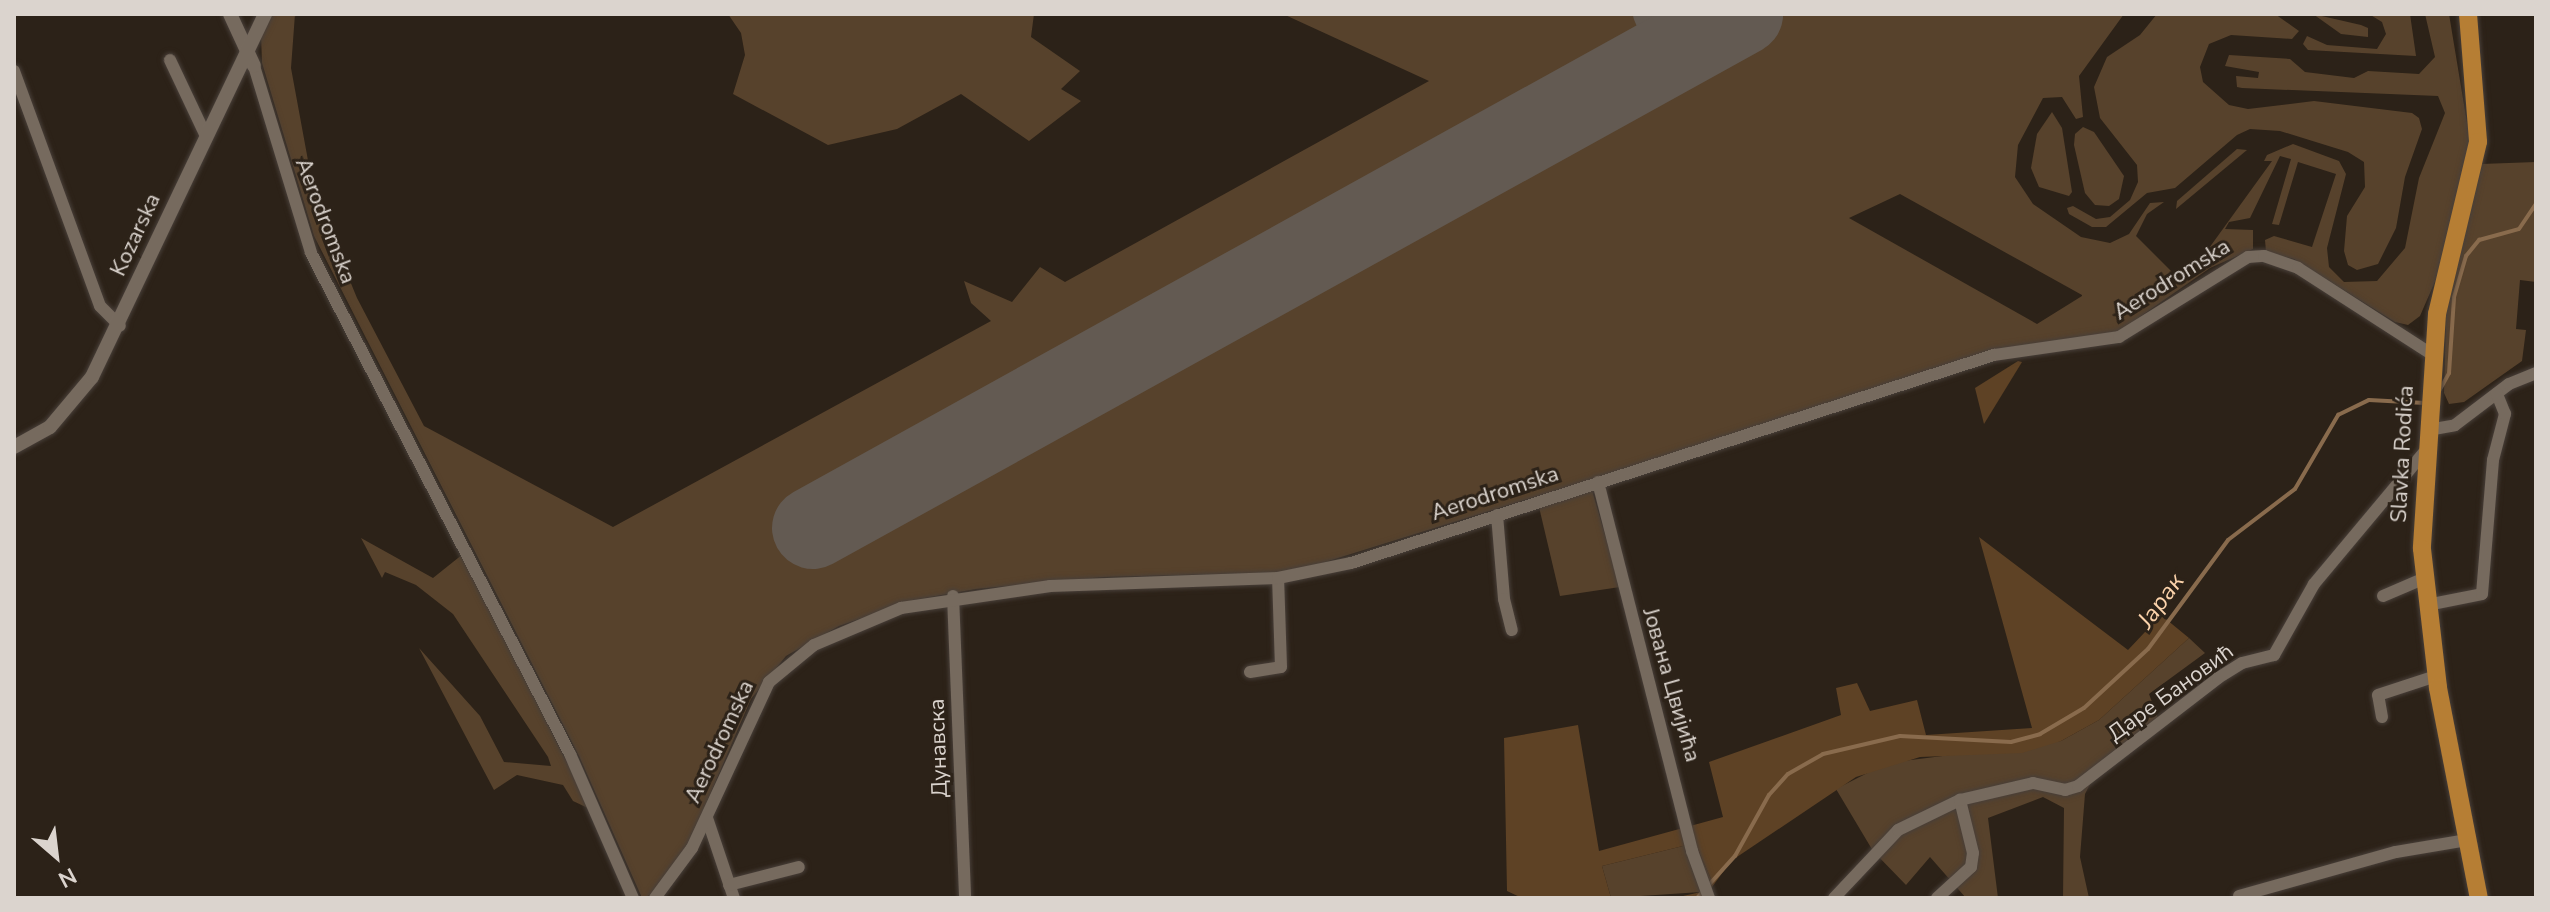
<!DOCTYPE html>
<html>
<head>
<meta charset="utf-8">
<style>
	body { margin:0 }
	#map { position:relative; width:2550px; height:912px; overflow:hidden; background:#2c2218; font-family:"Nunito Sans",sans-serif }
	div>[style] { position:absolute }
	.green>* { inset:0; background:#57422c }
	.forest>* { inset:0; background:#5e4225 }
	.stream>* { height:4px; margin:-2px; padding:0 2px; transform-origin:2px; border-radius:2px; background:#896b4d }
	.taxiway>* { height:32px; margin:-16px; padding:0 16px; transform-origin:16px; border-radius:16px; background:#635a52 }
	.runway>* { height:82px; margin:-41px; padding:0 41px; transform-origin:41px; border-radius:41px; background:#635a52 }
	.roads { filter:drop-shadow(0 0 2px #483f39) drop-shadow(0 0 2px #483f39) }
	.minor>* { height:12px; margin:-6px; padding:0 6px; transform-origin:6px; border-radius:6px; background:#766a5e }
	.tertiary>* { height:14px; margin:-7px; padding:0 7px; transform-origin:7px; border-radius:7px; background:#766a5e }
	.primary>* { height:18px; margin:-9px; padding:0 9px; transform-origin:9px; border-radius:9px; background:#b67e34 }
	span { translate:-50% -50%; white-space:nowrap; text-align:center; line-height:1.15; -webkit-text-stroke:6px #2c2218; paint-order:stroke }
	.street-label { font-size:22px; color:#dbd4ce }
	.water-label { font-size:24px; color:#fcd3ab; font-style:italic }
	.frame { position:absolute; inset:0; border:16px solid #dbd4ce; pointer-events:none }
	.north { position:absolute; left:16px; top:816px; width:80px; height:80px; -webkit-text-stroke:6px #2c2218; paint-order:stroke; rotate:152deg; font-size:22px; font-weight:700; line-height:32px; text-align:center; color:#dbd4ce }
	.north::after { content:''; display:block; margin:auto; width:28px; height:36px; background:#dbd4ce; clip-path:polygon(50% 0,100% 100%,50% 72%,0 100%) }
</style>
</head>
<body>
<div id="map">
	<div class="green">
		<i style="clip-path:polygon(evenodd,272px 14px,295px 14px,291px 68px,314px 193px,357px 298px,424px 426px,613px 527px,991px 321px,971px 303px,964px 281px,1012px 302px,1040px 267px,1065px 282px,1429px 81px,1283px 14px,2124px 14px,2079px 76px,2083px 117px,2076px 119px,2062px 97px,2043px 98px,2018px 145px,2015px 177px,2033px 204px,2081px 237px,2110px 243px,2129px 234px,2150px 203px,2164px 202px,2147px 214px,2136px 236px,2178px 278px,2199px 262px,2272px 161px,2264px 161px,2267px 155px,2293px 144px,2339px 161px,2346px 174px,2327px 248px,2329px 267px,2344px 282px,2377px 281px,2405px 248px,2419px 178px,2445px 113px,2438px 96px,2242px 88px,2237px 87px,2236px 76px,2258px 78px,2259px 72px,2225px 66px,2229px 55px,2290px 59px,2305px 72px,2354px 78px,2368px 71px,2419px 74px,2435px 57px,2425px 14px,2449px 14px,2470px 141px,2440px 270px,2420px 316px,2408px 325px,2395px 322px,2294px 259px,2266px 252px,2265px 240px,2274px 236px,2312px 247px,2336px 174px,2298px 162px,2279px 225px,2272px 224px,2291px 159px,2280px 156px,2250px 218px,2229px 222px,2225px 229px,2253px 230px,2253px 249px,2210px 268px,2118px 332px,2014px 348px,1293px 572px,1103px 577px,976px 589px,913px 600px,839px 626px,786px 656px,751px 699px,690px 841px,653px 894px,642px 898px,579px 756px,314px 236px,262px 63px,261px 36px,272px 14px,1900px 194px,2082px 295px,2082px 296px,2037px 324px,1849px 218px,1900px 194px)"></i>
		<i style="clip-path:polygon(728px 14px,1034px 14px,1031px 37px,1080px 71px,1061px 89px,1081px 101px,1029px 141px,961px 94px,897px 129px,828px 145px,733px 94px,745px 55px,741px 33px)"></i>
		<i style="clip-path:polygon(2157px 14px,2275px 14px,2299px 31px,2292px 39px,2231px 35px,2209px 44px,2200px 67px,2203px 82px,2229px 105px,2248px 109px,2314px 101px,2412px 113px,2419px 118px,2422px 129px,2405px 177px,2396px 228px,2378px 264px,2357px 270px,2348px 265px,2344px 251px,2347px 216px,2365px 187px,2364px 162px,2348px 152px,2280px 131px,2250px 129px,2237px 135px,2175px 188px,2147px 193px,2106px 227px,2092px 227px,2069px 214px,2067px 208px,2073px 206px,2096px 219px,2110px 217px,2130px 200px,2138px 182px,2137px 165px,2100px 118px,2094px 87px,2107px 57px,2140px 35px)"></i>
		<i style="clip-path:polygon(2313px 14px,2361px 25px,2368px 28px,2368px 37px,2341px 34px)"></i>
		<i style="clip-path:polygon(2369px 14px,2410px 14px,2416px 56px,2308px 50px,2303px 44px,2307px 36px,2327px 45px,2377px 49px,2386px 34px,2382px 22px)"></i>
		<i style="clip-path:polygon(2052px 112px,2062px 128px,2072px 192px,2069px 196px,2039px 187px,2031px 168px,2037px 134px)"></i>
		<i style="clip-path:polygon(2083px 127px,2094px 132px,2124px 176px,2119px 199px,2109px 206px,2095px 205px,2085px 193px,2074px 145px,2075px 134px)"></i>
		<i style="clip-path:polygon(2237px 149px,2247px 150px,2176px 209px,2177px 201px)"></i>
		<i style="clip-path:polygon(2536px 162px,2536px 282px,2520px 280px,2516px 329px,2526px 330px,2522px 361px,2464px 402px,2449px 404px,2444px 393px,2446px 314px,2481px 164px)"></i>
		<i style="clip-path:polygon(1592px 490px,1620px 587px,1560px 596px,1539px 507px)"></i>
		<i style="clip-path:polygon(361px 538px,433px 578px,463px 554px,590px 809px,573px 801px,563px 785px,517px 775px,494px 790px,419px 648px,480px 716px,504px 762px,551px 766px,548px 757px,453px 614px,416px 585px,385px 572px,382px 578px)"></i>
		<i style="clip-path:polygon(2189px 638px,2205px 653px,2149px 694px,2160px 723px,2093px 778px,2085px 794px,2080px 857px,2089px 898px,2063px 898px,2064px 808px,2043px 797px,1988px 818px,1998px 898px,1966px 898px,1930px 857px,1906px 885px,1873px 851px,1836px 789px,1887px 763px,2061px 741px,2099px 720px)"></i>
		<i style="clip-path:polygon(1695px 843px,1712px 881px,1701px 892px,1611px 898px,1602px 866px)"></i>
	</div>
	<div class="forest">
		<i style="clip-path:polygon(2018px 361px,2022px 362px,1984px 424px,1975px 388px)"></i>
		<i style="clip-path:polygon(1979px 537px,2128px 650px,2161px 615px,2189px 638px,2099px 720px,2061px 741px,2022px 753px,1920px 757px,1856px 777px,1731px 861px,1704px 898px,1674px 898px,1701px 892px,1712px 881px,1695px 843px,1602px 866px,1611px 898px,1522px 898px,1507px 891px,1504px 738px,1578px 725px,1599px 851px,1723px 817px,1709px 762px,1841px 715px,1836px 688px,1857px 683px,1870px 711px,1917px 700px,1926px 735px,2032px 728px)"></i>
	</div>
	<div class="stream">
		<i style="left:2438px;top:393px;width:23px;rotate:-61deg"></i>
		<i style="left:2449px;top:373px;width:76px;rotate:-86.2deg"></i>
		<i style="left:2454px;top:297px;width:43px;rotate:-73.7deg"></i>
		<i style="left:2466px;top:256px;width:21px;rotate:-51deg"></i>
		<i style="left:2479px;top:240px;width:41px;rotate:-15.4deg"></i>
		<i style="left:2519px;top:229px;width:30px;rotate:-56deg"></i>
		<i style="left:1697px;top:898px;width:57px;rotate:-47.9deg"></i>
		<i style="left:1735px;top:856px;width:70px;rotate:-60.9deg"></i>
		<i style="left:1769px;top:795px;width:28px;rotate:-48deg"></i>
		<i style="left:1788px;top:774px;width:40px;rotate:-29.7deg"></i>
		<i style="left:1823px;top:754px;width:79px;rotate:-13.2deg"></i>
		<i style="left:1900px;top:736px;width:111px;rotate:3.1deg"></i>
		<i style="left:2011px;top:742px;width:30px;rotate:-15deg"></i>
		<i style="left:2040px;top:734px;width:51px;rotate:-30.6deg"></i>
		<i style="left:2084px;top:708px;width:87px;rotate:-42.7deg"></i>
		<i style="left:2148px;top:649px;width:135px;rotate:-53.7deg"></i>
		<i style="left:2228px;top:540px;width:84px;rotate:-37.3deg"></i>
		<i style="left:2295px;top:489px;width:86px;rotate:-59.8deg"></i>
		<i style="left:2338px;top:415px;width:34px;rotate:-26deg"></i>
		<i style="left:2369px;top:400px;width:56px;rotate:3.1deg"></i>
	</div>
	<div class="taxiway">
		<i style="left:1649px;top:14px;width:46px;rotate:66.8deg"></i>
	</div>
	<div class="runway">
		<i style="left:813px;top:528px;width:1062px;rotate:-28.96deg"></i>
	</div>
	<div class="roads">
		<div class="minor">
			<i style="left:170px;top:60px;width:84px;rotate:64.7deg"></i>
			<i style="left:254px;top:66px;width:195px;rotate:73deg"></i>
			<i style="left:311px;top:253px;width:564px;rotate:62.66deg"></i>
			<i style="left:570px;top:754px;width:157px;rotate:66.4deg"></i>
			<i style="left:14px;top:71px;width:250px;rotate:69.9deg"></i>
			<i style="left:100px;top:306px;width:28px;rotate:45deg"></i>
			<i style="left:2428px;top:430px;width:27px;rotate:-10deg"></i>
			<i style="left:2455px;top:425px;width:68px;rotate:-37.2deg"></i>
			<i style="left:2509px;top:384px;width:29px;rotate:-22deg"></i>
			<i style="left:1598px;top:482px;width:381px;rotate:75.7deg"></i>
			<i style="left:1692px;top:851px;width:50px;rotate:70.1deg"></i>
			<i style="left:1497px;top:515px;width:84px;rotate:85.2deg"></i>
			<i style="left:1504px;top:599px;width:32px;rotate:76deg"></i>
			<i style="left:953px;top:596px;width:302px;rotate:87.7deg"></i>
			<i style="left:2383px;top:596px;width:46px;rotate:-23.2deg"></i>
			<i style="left:2427px;top:605px;width:56px;rotate:-11.3deg"></i>
			<i style="left:2482px;top:594px;width:134px;rotate:-85.3deg"></i>
			<i style="left:2493px;top:460px;width:48px;rotate:-75.4deg"></i>
			<i style="left:2505px;top:414px;width:22px;rotate:-112deg"></i>
			<i style="left:1250px;top:672px;width:31px;rotate:-9deg"></i>
			<i style="left:1281px;top:667px;width:89px;rotate:-91.9deg"></i>
			<i style="left:2382px;top:717px;width:22px;rotate:-100deg"></i>
			<i style="left:2378px;top:695px;width:61px;rotate:-18.1deg"></i>
			<i style="left:707px;top:818px;width:84px;rotate:71.4deg"></i>
			<i style="left:729px;top:885px;width:72px;rotate:-14.4deg"></i>
			<i style="left:2239px;top:896px;width:163px;rotate:-15.7deg"></i>
			<i style="left:2396px;top:852px;width:72px;rotate:-9.6deg"></i>
			<i style="left:655px;top:898px;width:62px;rotate:-53.5deg"></i>
			<i style="left:692px;top:848px;width:183px;rotate:-65.1deg"></i>
			<i style="left:769px;top:682px;width:58px;rotate:-39.4deg"></i>
			<i style="left:814px;top:645px;width:95px;rotate:-23deg"></i>
			<i style="left:901px;top:608px;width:151px;rotate:-8.4deg"></i>
			<i style="left:1050px;top:586px;width:228px;rotate:-2deg"></i>
			<i style="left:1278px;top:578px;width:75px;rotate:-11.6deg"></i>
			<i style="left:1351px;top:563px;width:676px;rotate:-17.93deg"></i>
			<i style="left:1994px;top:355px;width:126px;rotate:-8.2deg"></i>
			<i style="left:2119px;top:337px;width:152px;rotate:-31.8deg"></i>
			<i style="left:2248px;top:257px;width:16px;rotate:-4deg"></i>
			<i style="left:2264px;top:256px;width:36px;rotate:19deg"></i>
			<i style="left:2298px;top:268px;width:161px;rotate:32.8deg"></i>
			<i style="left:1834px;top:898px;width:93px;rotate:-46.7deg"></i>
			<i style="left:1898px;top:830px;width:69px;rotate:-25.8deg"></i>
			<i style="left:1937px;top:898px;width:46px;rotate:-42.4deg"></i>
			<i style="left:1971px;top:867px;width:14px;rotate:-82deg"></i>
			<i style="left:1973px;top:853px;width:55px;rotate:-103.8deg"></i>
			<i style="left:1960px;top:800px;width:75px;rotate:-13.1deg"></i>
			<i style="left:2033px;top:783px;width:33px;rotate:12deg"></i>
			<i style="left:2065px;top:790px;width:14px;rotate:-17deg"></i>
			<i style="left:2078px;top:786px;width:177px;rotate:-37.6deg"></i>
			<i style="left:2218px;top:678px;width:28px;rotate:-32deg"></i>
			<i style="left:2242px;top:663px;width:33px;rotate:-14deg"></i>
			<i style="left:2274px;top:655px;width:81px;rotate:-60.6deg"></i>
			<i style="left:2314px;top:584px;width:176px;rotate:-50.1deg"></i>
		</div>
		<div class="tertiary">
			<i style="left:230px;top:14px;width:57px;rotate:65.2deg"></i>
			<i style="left:14px;top:447px;width:41px;rotate:-29.1deg"></i>
			<i style="left:50px;top:427px;width:65px;rotate:-50deg"></i>
			<i style="left:92px;top:377px;width:402px;rotate:-64.5deg"></i>
		</div>
		<div class="primary">
			<i style="left:2468px;top:14px;width:128px;rotate:85.5deg"></i>
			<i style="left:2478px;top:142px;width:177px;rotate:103.4deg"></i>
			<i style="left:2437px;top:314px;width:235px;rotate:93.7deg"></i>
			<i style="left:2422px;top:549px;width:140px;rotate:83.4deg"></i>
			<i style="left:2438px;top:688px;width:214px;rotate:79deg"></i>
		</div>
	</div>
	<div class="street-label">
		<span style="left:325px;top:221px;rotate:69deg">Aerodromska</span>
		<span style="left:136px;top:235px;rotate:-65deg">Kozarska</span>
		<span style="left:2172px;top:280px;rotate:-32deg">Aerodromska</span>
		<span style="left:2403px;top:454px;rotate:-87deg">Slavka Rodića</span>
		<span style="left:1495px;top:494px;rotate:-18deg">Aerodromska</span>
		<span style="left:1671px;top:685px;rotate:74deg">Јована Цвијића</span>
		<span style="left:2171px;top:693px;rotate:-36deg">Даре Бановић</span>
		<span style="left:720px;top:742px;rotate:-65deg">Aerodromska</span>
		<span style="left:939px;top:748px;rotate:-92deg">Дунавска</span>
	</div>
	<div class="water-label">
		<span style="left:2161px;top:601px;rotate:-54deg">Јарак</span>
	</div>
	<div class="frame"></div>
	<div class="north">N</div>
</div>
</body>
</html>
